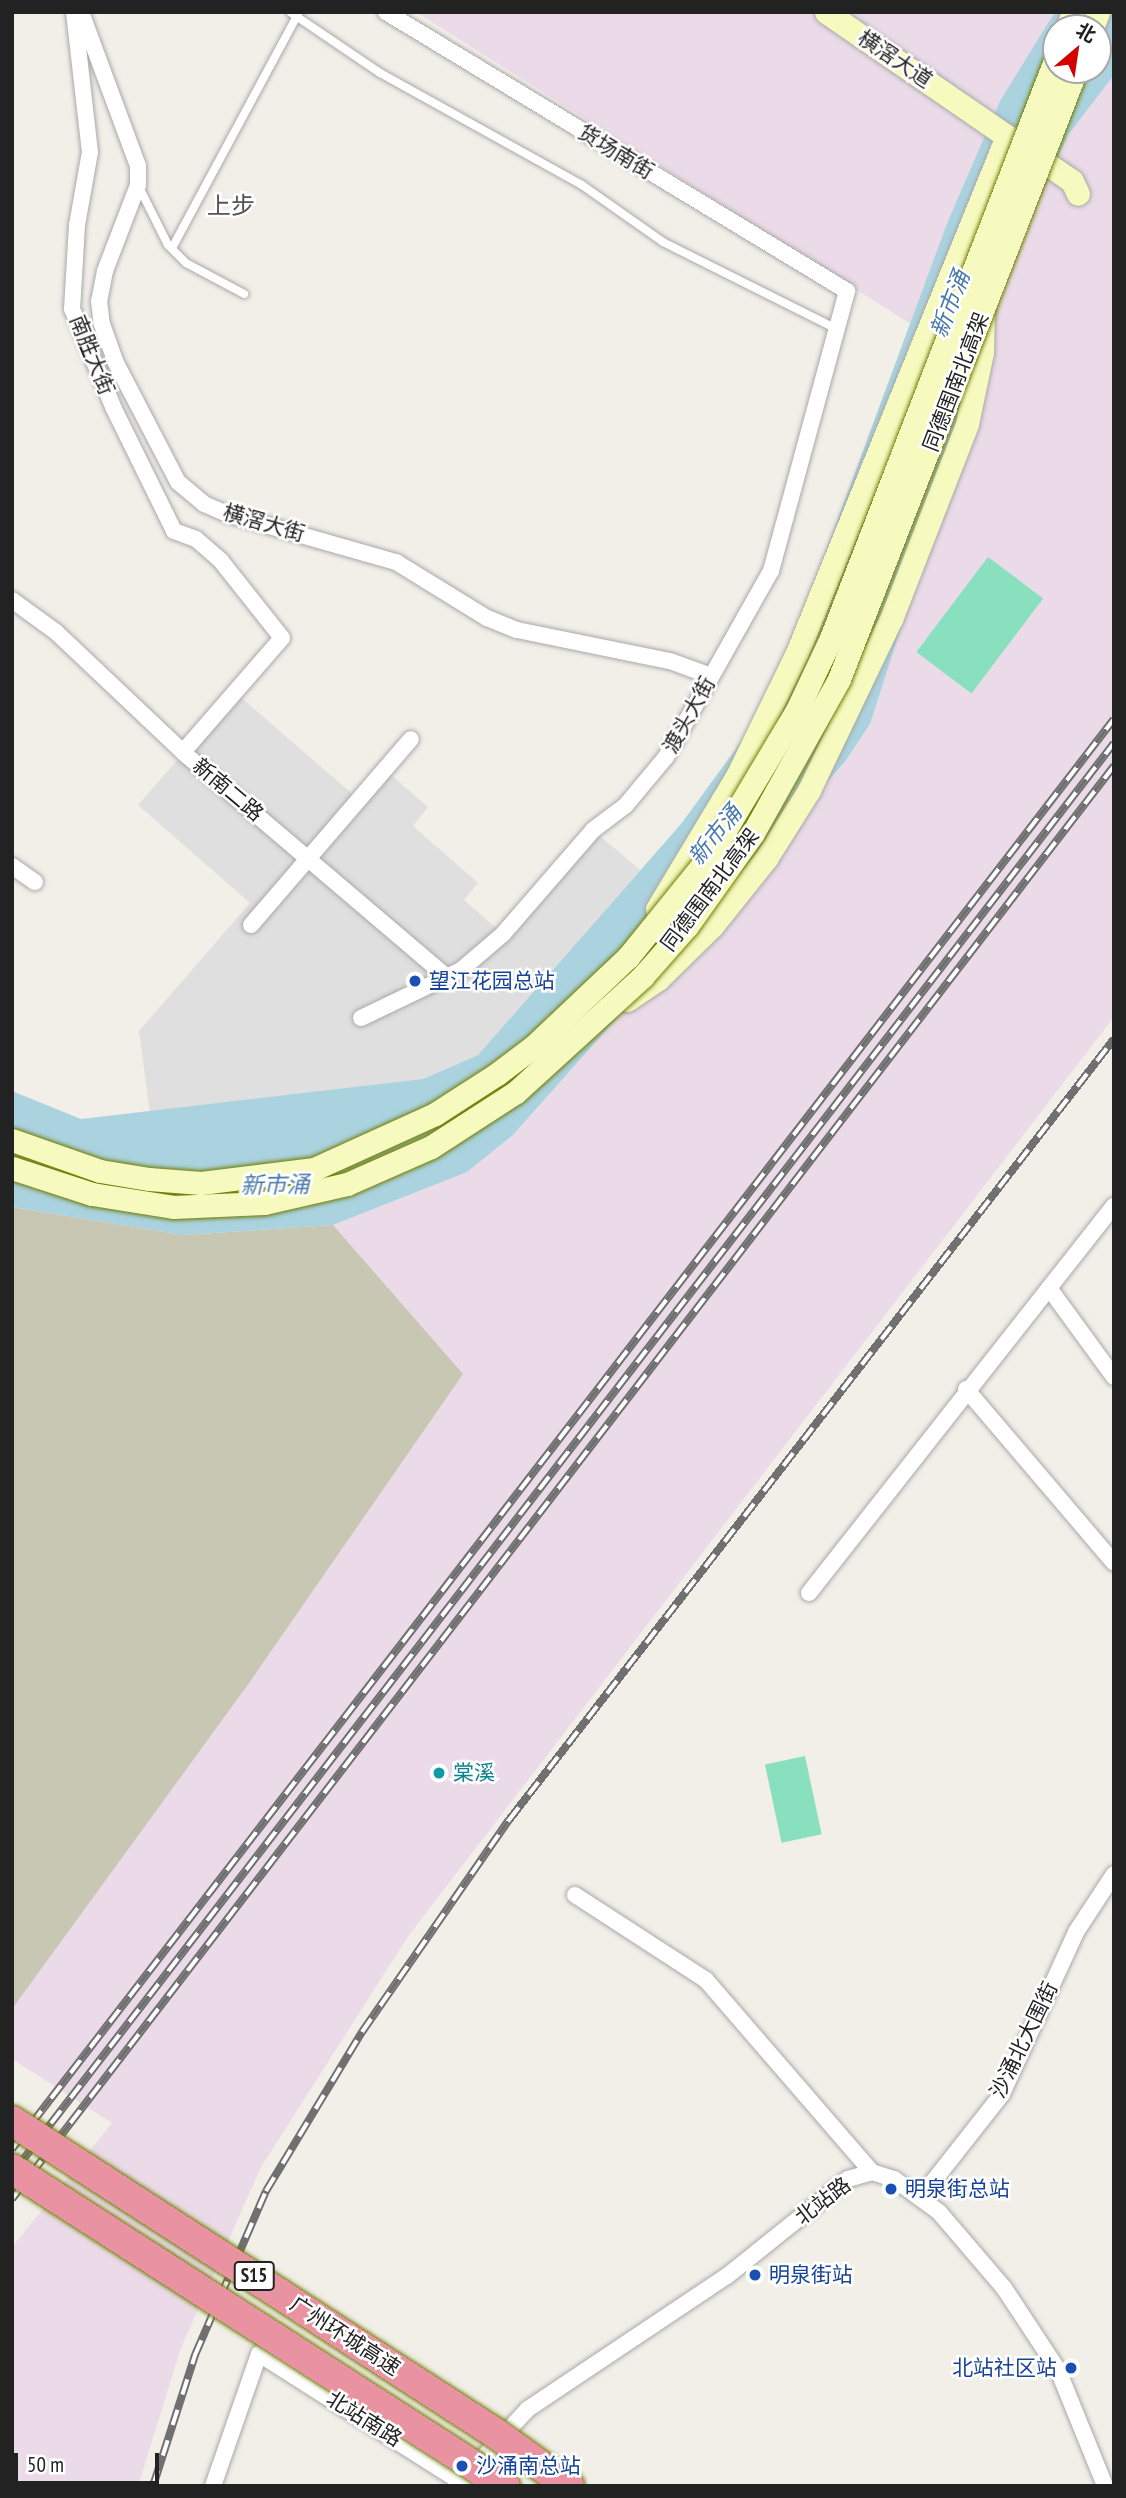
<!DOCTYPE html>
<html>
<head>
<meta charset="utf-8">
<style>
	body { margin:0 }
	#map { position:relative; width:1126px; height:2498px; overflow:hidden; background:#f2efe9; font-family:"PT Sans Narrow","Noto Sans SC",sans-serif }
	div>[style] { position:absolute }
	.residential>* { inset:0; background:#e0dfdf }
	.industrial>* { inset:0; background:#ebdbe8 }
	.construction>* { inset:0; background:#c7c7b4 }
	.pitch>* { inset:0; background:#88e0be; transform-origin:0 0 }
	.water>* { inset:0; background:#aad3df }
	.roads { filter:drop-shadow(0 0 2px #a9a9a9) drop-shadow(0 0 2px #a9a9a9) }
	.lane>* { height:8px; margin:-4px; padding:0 4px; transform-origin:4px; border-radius:4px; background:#fff }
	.street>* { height:16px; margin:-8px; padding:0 8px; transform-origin:8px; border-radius:8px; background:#fff }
	.secondary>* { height:23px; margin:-11.5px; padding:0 11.5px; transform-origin:11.5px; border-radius:11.5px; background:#f7fabf }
	.rail>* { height:8px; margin-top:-4px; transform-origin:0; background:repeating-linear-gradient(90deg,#fff 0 16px,#707070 0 32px); box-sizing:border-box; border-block:2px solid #707070 }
	.bridges { filter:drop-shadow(0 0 2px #707d05) drop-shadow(0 0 2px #707d05) }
	.secondary-bridge>* { height:23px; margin:-11.5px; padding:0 11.5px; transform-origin:11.5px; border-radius:11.5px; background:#f7fabf }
	.highway-bridge>* { height:30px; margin:-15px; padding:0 15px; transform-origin:15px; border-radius:15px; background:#e892a2 }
	.dots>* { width:19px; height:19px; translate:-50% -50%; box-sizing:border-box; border:4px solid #fff; border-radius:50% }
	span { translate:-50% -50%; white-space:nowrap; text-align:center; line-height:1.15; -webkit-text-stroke:5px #fff; paint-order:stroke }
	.shield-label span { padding:2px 5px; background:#fff; border:2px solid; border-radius:5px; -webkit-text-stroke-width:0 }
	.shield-label { font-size:19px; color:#222; font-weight:700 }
	.street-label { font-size:21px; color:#222 }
	.transit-label { font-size:21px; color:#164399 }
	.left { translate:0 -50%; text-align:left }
	.right { translate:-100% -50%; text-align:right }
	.culture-label { font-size:21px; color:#0d838f }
	.water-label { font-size:23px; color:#4a7aab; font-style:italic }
	.quarter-label { font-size:24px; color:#555 }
	.frame { position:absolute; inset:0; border:14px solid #222; pointer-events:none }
	.north { position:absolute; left:1042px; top:14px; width:70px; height:70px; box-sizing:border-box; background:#fff; border:2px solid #a7a7a7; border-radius:50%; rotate:29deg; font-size:19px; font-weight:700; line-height:28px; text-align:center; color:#222 }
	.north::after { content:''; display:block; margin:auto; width:24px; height:32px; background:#d40000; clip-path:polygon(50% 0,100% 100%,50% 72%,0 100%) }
	.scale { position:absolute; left:14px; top:2453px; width:145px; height:32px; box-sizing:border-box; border:4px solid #222; border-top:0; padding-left:9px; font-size:21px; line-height:24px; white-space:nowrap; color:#222; -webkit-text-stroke:5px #fff; paint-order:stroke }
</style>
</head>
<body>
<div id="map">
	<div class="residential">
		<i style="clip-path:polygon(236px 693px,358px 799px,384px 769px,428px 807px,413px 826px,478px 883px,464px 900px,502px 933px,593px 830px,640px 870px,478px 1055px,423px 1079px,150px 1114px,139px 1031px,250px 903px,138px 805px)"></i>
	</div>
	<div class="industrial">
		<i style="clip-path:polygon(evenodd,416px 12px,1114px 12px,1114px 1017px,409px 1935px,261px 2167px,181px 2348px,138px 2486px,12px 2486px,12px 2247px,112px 2123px,12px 2059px,12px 1207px,184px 1235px,333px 1225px,467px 1172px,512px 1136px,845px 763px,870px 724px,947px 485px,979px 367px,416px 12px,1056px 28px,1098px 28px,1098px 70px,1056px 70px,1056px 28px)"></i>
	</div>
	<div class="construction">
		<i style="clip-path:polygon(12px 1207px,184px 1235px,333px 1225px,463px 1374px,249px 1683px,12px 2009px)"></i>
	</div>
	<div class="pitch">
		<i style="left:988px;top:557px;width:69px;height:119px;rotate:37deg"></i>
		<i style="left:805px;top:1756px;width:80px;height:41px;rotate:78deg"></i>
	</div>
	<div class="water">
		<i style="clip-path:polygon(evenodd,1055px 12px,1114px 12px,1114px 75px,1068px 135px,1003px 281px,947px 485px,870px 724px,845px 762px,512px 1136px,467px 1172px,333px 1225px,184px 1235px,12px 1207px,12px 1091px,81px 1119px,423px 1079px,478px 1055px,681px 824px,770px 702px,948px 221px,1000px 101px,1055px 12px,1056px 28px,1098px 28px,1098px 70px,1056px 70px,1056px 28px)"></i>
	</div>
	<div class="roads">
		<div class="lane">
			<i style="left:290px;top:12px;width:109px;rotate:34.1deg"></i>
			<i style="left:380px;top:73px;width:231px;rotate:29deg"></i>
			<i style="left:582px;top:185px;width:99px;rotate:35.1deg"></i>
			<i style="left:663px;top:242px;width:195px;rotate:26.6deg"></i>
			<i style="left:139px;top:187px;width:65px;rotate:63.4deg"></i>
			<i style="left:168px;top:245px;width:25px;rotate:45deg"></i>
			<i style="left:186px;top:263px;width:66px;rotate:28.1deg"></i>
			<i style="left:172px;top:248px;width:266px;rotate:-61.7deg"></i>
		</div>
		<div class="street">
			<i style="left:74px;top:12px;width:141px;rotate:83.5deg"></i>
			<i style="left:90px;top:152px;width:74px;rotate:100.1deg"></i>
			<i style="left:77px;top:225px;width:84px;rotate:93.4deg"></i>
			<i style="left:72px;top:309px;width:108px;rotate:67.2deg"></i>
			<i style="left:114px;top:409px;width:136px;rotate:63.8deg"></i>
			<i style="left:174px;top:531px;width:23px;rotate:20deg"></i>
			<i style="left:196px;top:539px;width:33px;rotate:41deg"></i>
			<i style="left:221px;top:561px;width:98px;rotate:51.6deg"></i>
			<i style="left:282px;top:638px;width:151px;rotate:131deg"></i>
			<i style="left:81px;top:12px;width:164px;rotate:69.7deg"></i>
			<i style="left:138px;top:166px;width:19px;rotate:90deg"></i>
			<i style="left:138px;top:185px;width:92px;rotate:111deg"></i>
			<i style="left:105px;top:271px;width:31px;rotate:101deg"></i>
			<i style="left:99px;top:301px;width:23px;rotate:83deg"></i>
			<i style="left:102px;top:324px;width:41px;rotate:70.3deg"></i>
			<i style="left:116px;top:363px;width:134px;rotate:62.5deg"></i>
			<i style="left:178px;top:482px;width:34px;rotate:40deg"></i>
			<i style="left:204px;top:504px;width:25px;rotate:23deg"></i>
			<i style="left:227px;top:514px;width:176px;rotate:15.9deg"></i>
			<i style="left:396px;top:562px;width:107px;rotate:31.6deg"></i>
			<i style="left:487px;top:618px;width:32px;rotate:22deg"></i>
			<i style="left:517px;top:630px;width:156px;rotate:11.5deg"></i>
			<i style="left:670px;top:661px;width:44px;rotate:20.1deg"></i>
			<i style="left:12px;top:600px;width:54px;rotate:36deg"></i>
			<i style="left:56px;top:632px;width:179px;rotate:43.4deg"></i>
			<i style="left:186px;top:755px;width:343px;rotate:40.4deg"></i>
			<i style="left:12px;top:866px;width:28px;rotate:35deg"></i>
			<i style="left:251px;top:925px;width:245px;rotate:-49.3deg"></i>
			<i style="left:361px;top:1018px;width:111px;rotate:-25.6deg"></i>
			<i style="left:461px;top:970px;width:55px;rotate:-40.6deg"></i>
			<i style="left:503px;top:934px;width:138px;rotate:-49.1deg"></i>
			<i style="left:593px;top:830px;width:41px;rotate:-37.1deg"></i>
			<i style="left:626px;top:805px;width:62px;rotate:-50.2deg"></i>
			<i style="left:666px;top:757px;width:214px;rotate:-60.6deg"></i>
			<i style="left:771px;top:571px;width:290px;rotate:-74.8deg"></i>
			<i style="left:847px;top:291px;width:539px;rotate:-148.82deg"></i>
			<i style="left:1049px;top:1288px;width:110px;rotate:53.9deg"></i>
			<i style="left:966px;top:1389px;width:228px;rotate:49.6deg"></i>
			<i style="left:809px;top:1593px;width:493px;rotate:-51.8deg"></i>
			<i style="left:575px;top:1895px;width:156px;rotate:33deg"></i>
			<i style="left:706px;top:1980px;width:254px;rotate:49.2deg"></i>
			<i style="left:921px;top:2197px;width:131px;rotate:-51.8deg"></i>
			<i style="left:1002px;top:2094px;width:178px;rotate:-65.4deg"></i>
			<i style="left:1076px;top:1932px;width:69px;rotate:-56.8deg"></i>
			<i style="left:461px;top:2481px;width:98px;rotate:-47.1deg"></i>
			<i style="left:528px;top:2409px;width:239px;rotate:-33.8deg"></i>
			<i style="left:727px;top:2276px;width:155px;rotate:-38.7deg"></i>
			<i style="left:848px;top:2179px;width:25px;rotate:-16deg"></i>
			<i style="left:872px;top:2172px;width:23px;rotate:18deg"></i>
			<i style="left:894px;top:2179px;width:56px;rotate:36.3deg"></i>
			<i style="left:939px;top:2212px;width:100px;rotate:49.5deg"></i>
			<i style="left:1004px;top:2288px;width:98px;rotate:56.6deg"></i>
			<i style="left:1058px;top:2370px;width:125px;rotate:67.9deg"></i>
			<i style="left:213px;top:2486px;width:140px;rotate:-70.8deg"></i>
			<i style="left:259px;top:2354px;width:246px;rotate:32.4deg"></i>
		</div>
		<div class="secondary">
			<i style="left:826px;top:12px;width:298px;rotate:34.5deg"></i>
			<i style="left:1072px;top:181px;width:14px;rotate:65deg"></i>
			<i style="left:1067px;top:28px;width:17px;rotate:-69deg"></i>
			<i style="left:1092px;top:28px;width:17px;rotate:-69deg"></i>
			<i style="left:657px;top:909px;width:155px;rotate:-59deg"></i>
			<i style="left:737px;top:776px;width:137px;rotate:-64deg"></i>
			<i style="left:797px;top:653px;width:558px;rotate:-67.89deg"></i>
			<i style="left:627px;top:1000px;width:37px;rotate:-34deg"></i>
			<i style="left:658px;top:979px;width:76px;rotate:-44.5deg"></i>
			<i style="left:712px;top:926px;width:88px;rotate:-51.4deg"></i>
			<i style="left:767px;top:857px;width:79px;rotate:-57.9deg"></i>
			<i style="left:809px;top:790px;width:190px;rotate:-64.4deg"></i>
			<i style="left:891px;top:619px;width:209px;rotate:-68.7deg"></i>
			<i style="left:967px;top:424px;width:74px;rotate:-78.2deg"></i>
			<i style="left:982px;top:352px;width:42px;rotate:-88.6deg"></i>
		</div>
	</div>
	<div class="rail">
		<i style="left:12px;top:2149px;width:1805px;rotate:-52.38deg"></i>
		<i style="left:12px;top:2174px;width:1806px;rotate:-52.4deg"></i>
		<i style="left:12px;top:2199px;width:1808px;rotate:-52.44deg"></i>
		<i style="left:153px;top:2486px;width:138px;rotate:-72.2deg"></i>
		<i style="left:195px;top:2355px;width:179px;rotate:-66.6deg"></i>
		<i style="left:266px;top:2191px;width:186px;rotate:-58.9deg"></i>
		<i style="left:362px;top:2032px;width:258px;rotate:-55.3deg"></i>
		<i style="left:509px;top:1820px;width:988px;rotate:-52.24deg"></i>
	</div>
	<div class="bridges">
		<div class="secondary-bridge">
			<i style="left:12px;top:1140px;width:93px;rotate:19.4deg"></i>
			<i style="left:100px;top:1171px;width:50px;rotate:9.3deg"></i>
			<i style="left:149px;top:1179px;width:52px;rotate:4.4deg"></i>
			<i style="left:201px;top:1183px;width:114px;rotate:-7.1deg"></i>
			<i style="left:314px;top:1169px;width:133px;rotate:-24.4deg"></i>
			<i style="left:435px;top:1114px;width:74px;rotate:-32.8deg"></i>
			<i style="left:497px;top:1074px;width:46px;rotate:-37.1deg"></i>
			<i style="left:534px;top:1046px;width:129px;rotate:-43.4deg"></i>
			<i style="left:628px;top:957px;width:129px;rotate:-51deg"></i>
			<i style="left:709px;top:857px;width:171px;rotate:-59.1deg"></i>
			<i style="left:797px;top:710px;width:80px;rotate:-64.7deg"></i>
			<i style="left:831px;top:638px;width:622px;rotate:-68.8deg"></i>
			<i style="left:12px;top:1168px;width:84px;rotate:18deg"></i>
			<i style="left:92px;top:1194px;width:82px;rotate:9.1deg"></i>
			<i style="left:173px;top:1207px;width:91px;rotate:-2.5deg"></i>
			<i style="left:264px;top:1203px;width:85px;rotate:-12.9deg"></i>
			<i style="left:347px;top:1184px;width:92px;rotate:-23.8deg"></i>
			<i style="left:431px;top:1147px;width:101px;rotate:-32.9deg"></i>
			<i style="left:516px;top:1092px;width:171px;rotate:-42.4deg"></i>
			<i style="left:642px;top:977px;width:68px;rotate:-48.6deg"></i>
			<i style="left:687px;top:926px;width:114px;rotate:-54.6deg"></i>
			<i style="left:753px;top:833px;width:176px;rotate:-60.8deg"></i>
			<i style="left:839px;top:679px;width:653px;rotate:-68.74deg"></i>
		</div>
		<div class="highway-bridge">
			<i style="left:12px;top:2121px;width:575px;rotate:32.86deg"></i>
			<i style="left:495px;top:2433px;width:91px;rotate:35.6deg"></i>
			<i style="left:12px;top:2169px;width:586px;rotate:32.74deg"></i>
		</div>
	</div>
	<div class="dots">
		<i style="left:415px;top:981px;background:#1a4fb4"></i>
		<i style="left:439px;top:1773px;background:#0f9aa8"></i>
		<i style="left:891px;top:2189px;background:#1a4fb4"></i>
		<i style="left:755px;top:2275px;background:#1a4fb4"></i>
		<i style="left:1071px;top:2368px;background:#1a4fb4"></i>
		<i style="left:462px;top:2466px;background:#1a4fb4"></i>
	</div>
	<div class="shield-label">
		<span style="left:254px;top:2276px">S15</span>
	</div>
	<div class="street-label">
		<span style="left:895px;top:59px;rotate:34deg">横滘大道</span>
		<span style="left:616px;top:152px;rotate:31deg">货场南街</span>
		<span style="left:92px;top:355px;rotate:68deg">南胜大街</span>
		<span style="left:956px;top:382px;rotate:-69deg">同德围南北高架</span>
		<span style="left:264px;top:523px;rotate:16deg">横滘大街</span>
		<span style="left:689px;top:715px;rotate:-61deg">渡头大街</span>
		<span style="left:228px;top:790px;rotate:40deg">新南二路</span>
		<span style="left:710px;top:890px;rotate:-53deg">同德围南北高架</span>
		<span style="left:1024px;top:2040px;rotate:-64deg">沙涌北大围街</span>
		<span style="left:823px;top:2201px;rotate:-37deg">北站路</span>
		<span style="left:345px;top:2336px;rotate:33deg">广州环城高速</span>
		<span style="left:364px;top:2419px;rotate:32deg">北站南路</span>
	</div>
	<div class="transit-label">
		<span class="left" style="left:429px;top:981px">望江花园总站</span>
		<span class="left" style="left:905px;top:2189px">明泉街总站</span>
		<span class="left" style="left:769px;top:2275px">明泉街站</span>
		<span class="right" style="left:1057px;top:2368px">北站社区站</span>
		<span class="left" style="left:476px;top:2466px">沙涌南总站</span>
	</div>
	<div class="culture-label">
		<span class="left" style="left:453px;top:1773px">棠溪</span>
	</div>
	<div class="water-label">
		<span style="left:950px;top:304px;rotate:-69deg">新市涌</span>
		<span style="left:715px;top:835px;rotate:-51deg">新市涌</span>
		<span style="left:275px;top:1185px;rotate:-1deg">新市涌</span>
	</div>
	<div class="quarter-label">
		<span style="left:231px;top:206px">上步</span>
	</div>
	<div class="frame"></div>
	<div class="north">北</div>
	<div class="scale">50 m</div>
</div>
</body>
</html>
